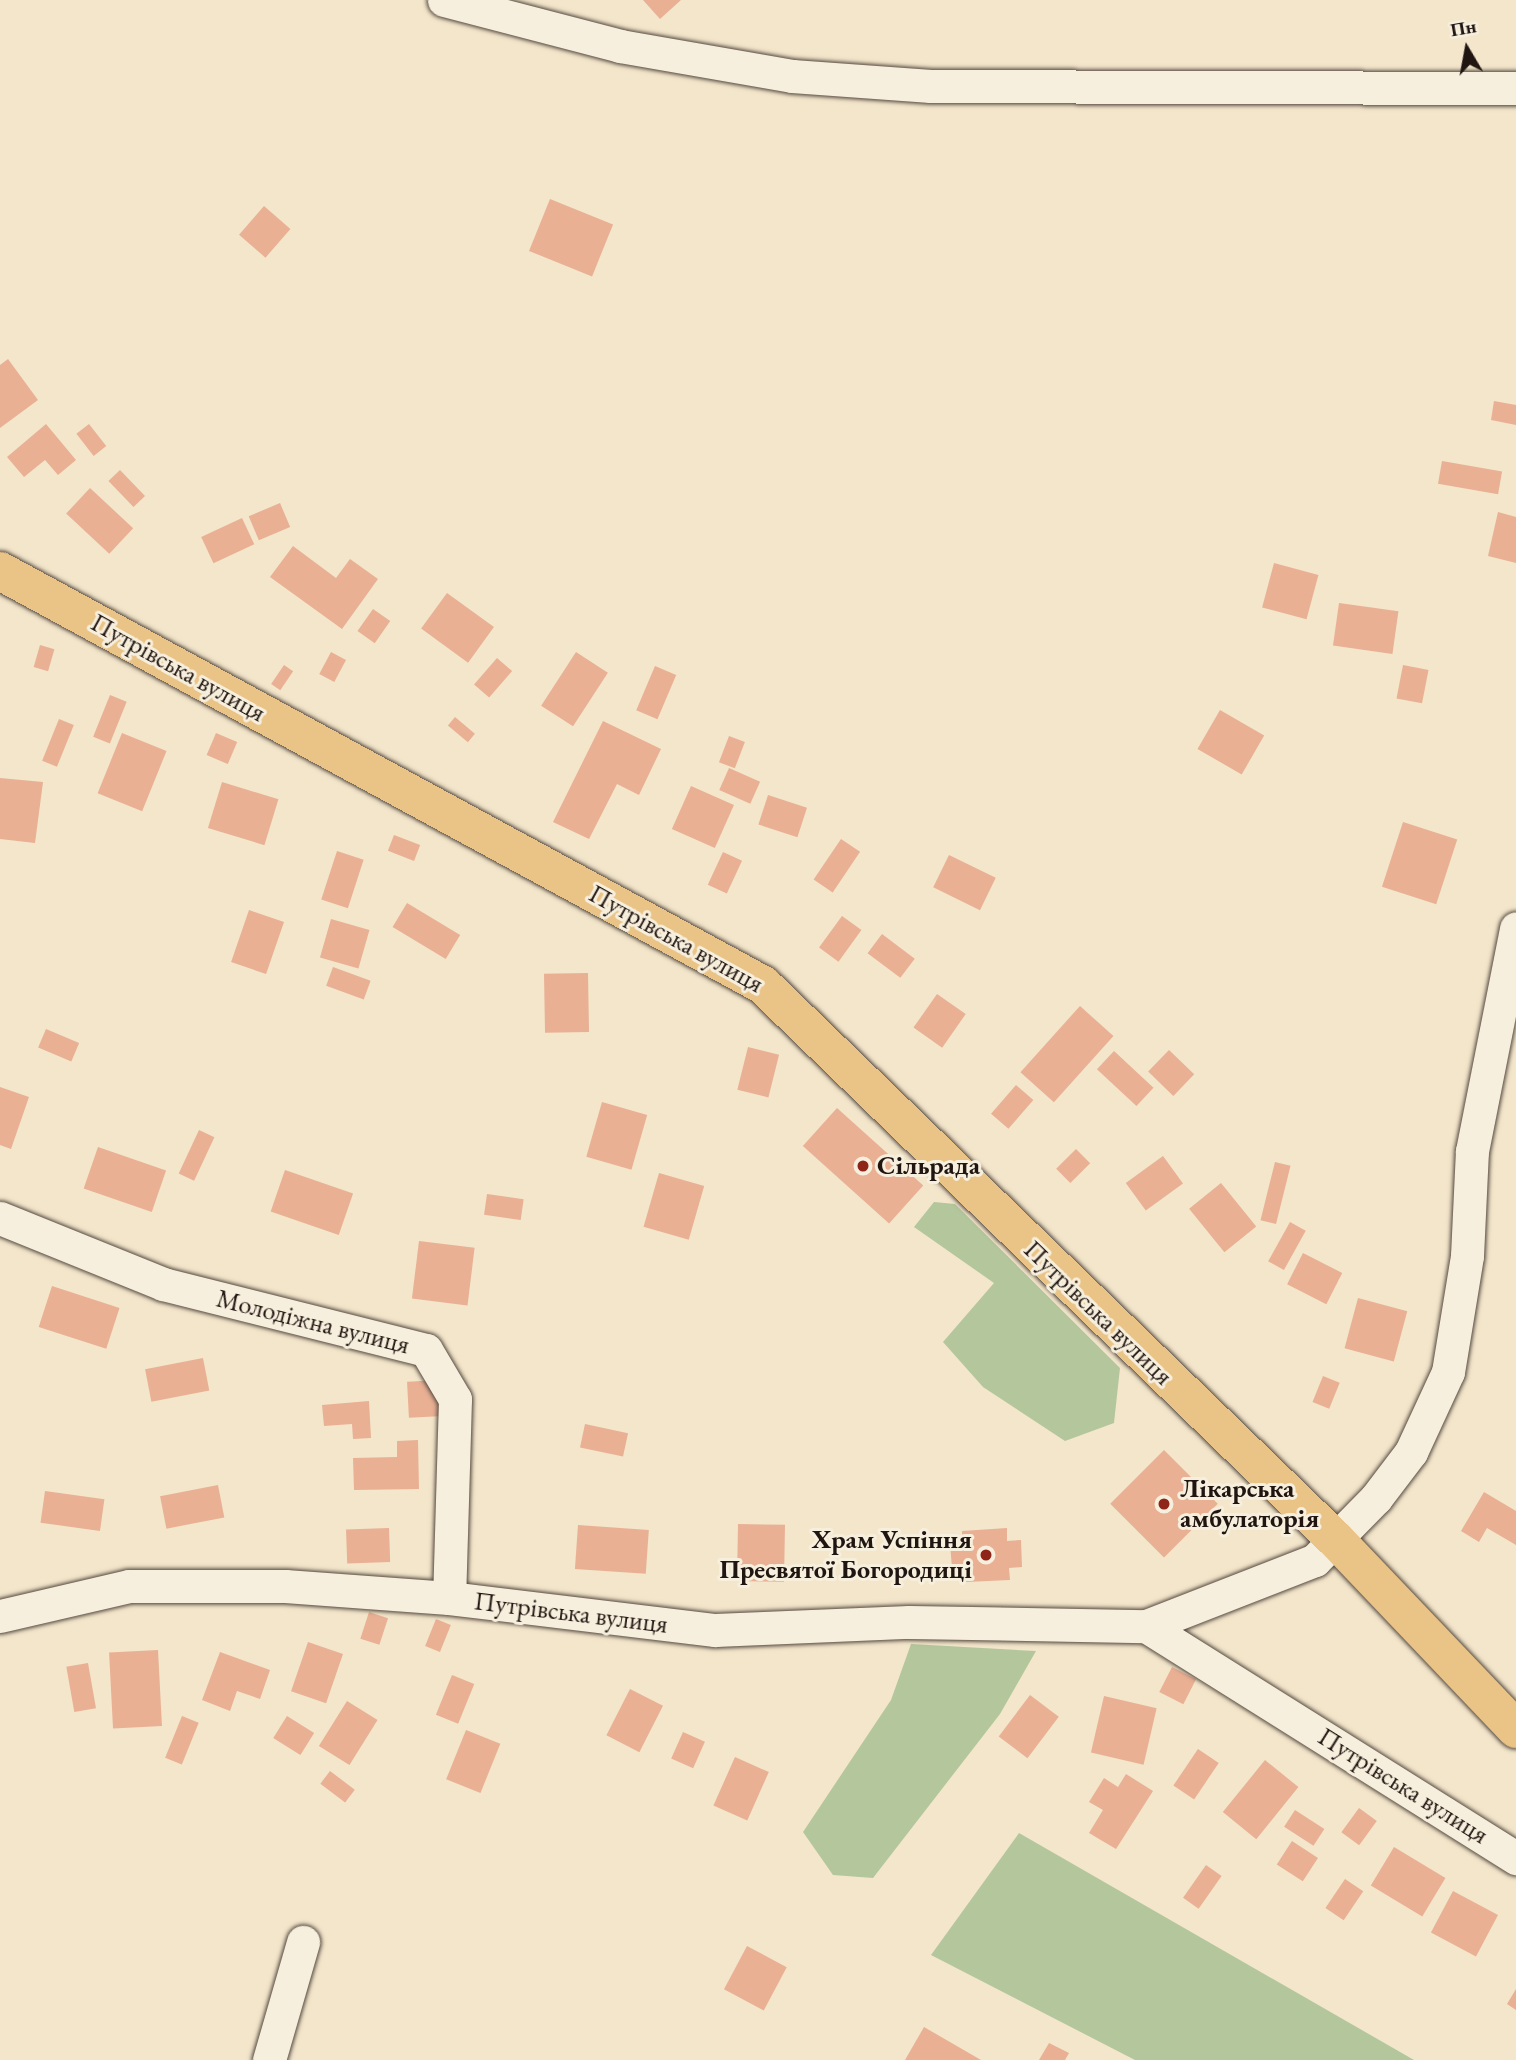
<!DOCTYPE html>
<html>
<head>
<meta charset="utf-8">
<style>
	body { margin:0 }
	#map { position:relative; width:1516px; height:2060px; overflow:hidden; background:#f3e6cb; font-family:"EB Garamond",serif }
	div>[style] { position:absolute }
	.green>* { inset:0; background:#b4c69c }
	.building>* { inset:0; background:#e9b094; transform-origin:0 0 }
	.roads { filter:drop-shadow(0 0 2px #55493f) drop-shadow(0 0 2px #55493f) }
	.minor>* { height:33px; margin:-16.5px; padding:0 16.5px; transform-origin:16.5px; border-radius:16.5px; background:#f7efdd }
	.major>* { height:38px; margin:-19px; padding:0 19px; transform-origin:19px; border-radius:19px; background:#eac386 }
	.dots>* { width:19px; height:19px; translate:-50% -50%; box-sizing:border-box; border:4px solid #f7efdd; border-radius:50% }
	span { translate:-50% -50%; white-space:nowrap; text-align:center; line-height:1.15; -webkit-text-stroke:6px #f7efdd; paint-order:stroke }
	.street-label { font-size:26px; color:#201510 }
	.poi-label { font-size:26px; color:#201510; font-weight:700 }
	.left { translate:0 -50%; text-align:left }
	.right { translate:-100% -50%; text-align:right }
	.north { position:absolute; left:1432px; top:14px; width:70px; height:70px; -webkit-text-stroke:5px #f7efdd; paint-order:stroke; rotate:350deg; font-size:19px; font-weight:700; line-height:28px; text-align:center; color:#201510 }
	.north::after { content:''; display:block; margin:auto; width:24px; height:32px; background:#201510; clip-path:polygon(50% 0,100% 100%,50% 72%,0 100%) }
</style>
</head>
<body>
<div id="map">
	<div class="green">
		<i style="clip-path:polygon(934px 1202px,955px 1204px,1120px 1368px,1114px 1423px,1065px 1441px,983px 1387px,943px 1342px,994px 1283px,914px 1227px)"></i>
		<i style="clip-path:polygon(911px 1644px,1036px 1651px,1000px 1714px,873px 1878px,833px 1875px,803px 1832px,891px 1700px)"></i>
		<i style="clip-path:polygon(1019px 1833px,1414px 2060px,1135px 2060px,931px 1955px)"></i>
	</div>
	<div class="building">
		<i style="clip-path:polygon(643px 0,681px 0,660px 19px)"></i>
		<i style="left:550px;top:199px;width:68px;height:56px;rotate:22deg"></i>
		<i style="left:264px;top:206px;width:35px;height:38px;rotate:41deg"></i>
		<i style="clip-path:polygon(8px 359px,38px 400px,0 428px,0 365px)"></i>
		<i style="clip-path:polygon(1494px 401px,1516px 405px,1516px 425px,1491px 420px)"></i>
		<i style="clip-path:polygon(46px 424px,76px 460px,58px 475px,45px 460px,24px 477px,7px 457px)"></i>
		<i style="left:89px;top:424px;width:28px;height:16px;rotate:52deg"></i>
		<i style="left:1442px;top:461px;width:61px;height:23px;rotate:10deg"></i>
		<i style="left:120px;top:470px;width:36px;height:16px;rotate:46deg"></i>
		<i style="left:90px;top:488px;width:59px;height:35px;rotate:43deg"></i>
		<i style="left:280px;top:503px;width:26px;height:34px;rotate:67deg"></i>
		<i style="clip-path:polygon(1498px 512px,1516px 517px,1516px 563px,1488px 556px)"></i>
		<i style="left:242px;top:518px;width:29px;height:45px;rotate:65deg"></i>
		<i style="clip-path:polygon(293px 546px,336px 578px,350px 559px,378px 579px,342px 629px,270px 577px)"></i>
		<i style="left:1274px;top:563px;width:46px;height:46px;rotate:15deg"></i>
		<i style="left:447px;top:593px;width:58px;height:44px;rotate:36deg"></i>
		<i style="left:1339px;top:603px;width:60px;height:43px;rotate:8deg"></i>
		<i style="left:373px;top:609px;width:21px;height:27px;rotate:35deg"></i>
		<i style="left:40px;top:645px;width:15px;height:23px;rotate:16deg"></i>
		<i style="left:331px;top:652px;width:17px;height:25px;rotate:28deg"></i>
		<i style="left:576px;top:652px;width:38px;height:64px;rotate:33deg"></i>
		<i style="left:497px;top:658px;width:20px;height:35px;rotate:41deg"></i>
		<i style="left:284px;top:665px;width:11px;height:23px;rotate:34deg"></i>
		<i style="left:1403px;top:665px;width:26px;height:34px;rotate:11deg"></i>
		<i style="left:655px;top:666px;width:23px;height:48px;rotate:23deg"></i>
		<i style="left:110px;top:695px;width:18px;height:45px;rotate:22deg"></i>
		<i style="left:1220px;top:710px;width:51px;height:45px;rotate:30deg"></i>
		<i style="left:455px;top:717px;width:26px;height:11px;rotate:40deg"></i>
		<i style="left:59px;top:719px;width:16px;height:45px;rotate:22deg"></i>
		<i style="clip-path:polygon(603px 721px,661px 749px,639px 795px,617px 784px,589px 839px,553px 822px)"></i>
		<i style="left:122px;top:733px;width:48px;height:65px;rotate:22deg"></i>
		<i style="left:216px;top:733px;width:23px;height:24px;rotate:23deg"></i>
		<i style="left:729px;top:736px;width:17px;height:28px;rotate:21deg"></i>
		<i style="left:729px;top:768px;width:34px;height:24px;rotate:24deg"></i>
		<i style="clip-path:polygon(0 778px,43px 782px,35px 843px,0 839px)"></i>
		<i style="left:222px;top:782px;width:59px;height:48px;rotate:17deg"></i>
		<i style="left:691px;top:786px;width:47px;height:47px;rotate:24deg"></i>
		<i style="left:768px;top:795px;width:41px;height:31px;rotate:18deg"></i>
		<i style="left:1403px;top:822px;width:57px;height:68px;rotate:18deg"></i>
		<i style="left:394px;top:835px;width:28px;height:17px;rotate:21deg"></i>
		<i style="left:841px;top:839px;width:23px;height:49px;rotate:34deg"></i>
		<i style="left:337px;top:851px;width:28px;height:51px;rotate:18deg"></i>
		<i style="left:723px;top:852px;width:21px;height:36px;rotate:25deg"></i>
		<i style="left:949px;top:855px;width:52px;height:36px;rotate:26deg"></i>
		<i style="left:407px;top:903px;width:62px;height:28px;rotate:31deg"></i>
		<i style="left:249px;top:910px;width:37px;height:55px;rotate:19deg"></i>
		<i style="left:842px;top:916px;width:24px;height:39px;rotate:36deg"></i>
		<i style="left:331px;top:919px;width:40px;height:40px;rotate:16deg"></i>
		<i style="left:882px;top:934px;width:41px;height:24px;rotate:37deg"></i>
		<i style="left:333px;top:967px;width:40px;height:20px;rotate:20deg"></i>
		<i style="left:588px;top:973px;width:59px;height:44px;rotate:89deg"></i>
		<i style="left:937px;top:994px;width:35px;height:41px;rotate:35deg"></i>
		<i style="left:1080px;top:1006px;width:45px;height:89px;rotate:42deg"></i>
		<i style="left:46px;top:1029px;width:36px;height:20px;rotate:23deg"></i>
		<i style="left:748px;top:1047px;width:32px;height:44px;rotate:14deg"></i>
		<i style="left:1169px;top:1050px;width:35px;height:30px;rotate:44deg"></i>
		<i style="left:1114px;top:1051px;width:54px;height:25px;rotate:43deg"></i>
		<i style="left:1016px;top:1085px;width:23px;height:38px;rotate:41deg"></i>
		<i style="clip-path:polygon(0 1087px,29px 1097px,11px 1149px,0 1145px)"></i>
		<i style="left:602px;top:1102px;width:47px;height:57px;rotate:16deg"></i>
		<i style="left:837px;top:1108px;width:116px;height:51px;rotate:42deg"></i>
		<i style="left:199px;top:1130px;width:17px;height:48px;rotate:25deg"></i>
		<i style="left:98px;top:1147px;width:72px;height:44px;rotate:19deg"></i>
		<i style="left:1076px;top:1149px;width:20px;height:28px;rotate:45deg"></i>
		<i style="left:1163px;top:1156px;width:34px;height:46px;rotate:54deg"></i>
		<i style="left:1275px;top:1162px;width:16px;height:60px;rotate:14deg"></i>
		<i style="left:285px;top:1170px;width:72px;height:44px;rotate:19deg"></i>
		<i style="left:659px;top:1173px;width:47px;height:56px;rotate:16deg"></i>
		<i style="left:1221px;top:1183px;width:56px;height:41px;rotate:51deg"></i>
		<i style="left:487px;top:1194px;width:37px;height:21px;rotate:8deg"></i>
		<i style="left:1290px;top:1222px;width:18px;height:45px;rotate:29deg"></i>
		<i style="left:419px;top:1241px;width:56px;height:58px;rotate:7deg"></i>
		<i style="left:1303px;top:1253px;width:44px;height:35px;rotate:27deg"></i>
		<i style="left:52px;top:1286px;width:71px;height:43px;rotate:18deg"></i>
		<i style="left:1358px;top:1298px;width:51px;height:52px;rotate:15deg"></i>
		<i style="left:203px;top:1358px;width:33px;height:59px;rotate:79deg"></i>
		<i style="left:1323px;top:1376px;width:18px;height:28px;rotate:22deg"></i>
		<i style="left:441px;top:1380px;width:36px;height:34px;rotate:87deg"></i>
		<i style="clip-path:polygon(369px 1401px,371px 1438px,353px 1439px,352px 1424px,324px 1426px,322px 1405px)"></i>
		<i style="left:585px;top:1424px;width:44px;height:24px;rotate:12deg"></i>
		<i style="clip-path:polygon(418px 1440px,419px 1489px,354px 1490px,353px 1458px,397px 1457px,397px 1441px)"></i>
		<i style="left:1164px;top:1450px;width:76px;height:76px;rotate:45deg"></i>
		<i style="left:218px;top:1485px;width:33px;height:59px;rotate:79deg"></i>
		<i style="left:45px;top:1491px;width:60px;height:32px;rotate:8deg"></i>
		<i style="clip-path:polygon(1484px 1492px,1516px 1511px,1516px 1545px,1487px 1528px,1479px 1542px,1461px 1531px)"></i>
		<i style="left:738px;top:1524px;width:47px;height:57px;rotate:1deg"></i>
		<i style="left:578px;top:1525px;width:71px;height:44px;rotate:4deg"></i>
		<i style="left:389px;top:1528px;width:34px;height:43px;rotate:88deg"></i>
		<i style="clip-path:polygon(1007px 1528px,1007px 1541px,1021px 1540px,1022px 1567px,1009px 1568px,1010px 1580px,966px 1582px,965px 1567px,952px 1568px,950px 1544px,962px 1543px,962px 1531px)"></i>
		<i style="left:369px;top:1612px;width:20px;height:28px;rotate:18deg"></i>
		<i style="left:436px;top:1619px;width:16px;height:29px;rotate:22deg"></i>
		<i style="left:308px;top:1642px;width:37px;height:52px;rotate:19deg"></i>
		<i style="left:158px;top:1650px;width:76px;height:49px;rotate:87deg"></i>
		<i style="clip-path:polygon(220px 1652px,270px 1670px,260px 1699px,237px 1691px,230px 1711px,202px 1700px)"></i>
		<i style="left:88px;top:1663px;width:46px;height:22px;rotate:80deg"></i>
		<i style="left:1172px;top:1667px;width:27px;height:28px;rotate:27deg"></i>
		<i style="left:452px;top:1675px;width:24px;height:43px;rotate:22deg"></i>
		<i style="left:630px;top:1689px;width:37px;height:52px;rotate:27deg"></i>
		<i style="left:1030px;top:1695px;width:36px;height:52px;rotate:37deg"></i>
		<i style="left:1104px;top:1696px;width:54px;height:58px;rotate:13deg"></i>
		<i style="left:347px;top:1701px;width:36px;height:53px;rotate:32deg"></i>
		<i style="left:182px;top:1716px;width:18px;height:45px;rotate:22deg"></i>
		<i style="left:287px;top:1716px;width:32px;height:26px;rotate:32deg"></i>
		<i style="left:466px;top:1730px;width:37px;height:53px;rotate:22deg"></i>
		<i style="left:683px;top:1732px;width:24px;height:29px;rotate:24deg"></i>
		<i style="left:1198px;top:1749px;width:25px;height:44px;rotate:34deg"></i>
		<i style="left:735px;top:1757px;width:37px;height:53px;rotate:24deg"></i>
		<i style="left:1265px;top:1760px;width:43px;height:67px;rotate:39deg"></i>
		<i style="left:330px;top:1771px;width:31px;height:16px;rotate:37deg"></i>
		<i style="clip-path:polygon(1126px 1774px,1153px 1791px,1116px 1849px,1089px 1833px,1103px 1810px,1089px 1802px,1104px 1778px,1118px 1787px)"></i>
		<i style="left:1359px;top:1808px;width:22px;height:30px;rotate:36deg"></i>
		<i style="left:1295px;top:1810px;width:35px;height:20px;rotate:33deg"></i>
		<i style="left:1292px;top:1841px;width:31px;height:28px;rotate:33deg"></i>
		<i style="left:1394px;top:1847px;width:60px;height:45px;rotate:31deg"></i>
		<i style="left:1206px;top:1865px;width:19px;height:40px;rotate:35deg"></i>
		<i style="left:1345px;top:1879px;width:22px;height:35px;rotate:34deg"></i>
		<i style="left:1453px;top:1891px;width:51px;height:47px;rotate:28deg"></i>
		<i style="left:747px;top:1946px;width:45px;height:49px;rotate:28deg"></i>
		<i style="clip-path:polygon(1516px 1989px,1516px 2010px,1507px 2004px)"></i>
		<i style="clip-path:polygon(924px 2027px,981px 2060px,905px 2060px)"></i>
		<i style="clip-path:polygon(1049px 2043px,1069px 2053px,1065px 2060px,1039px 2060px)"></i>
	</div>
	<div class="roads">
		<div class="minor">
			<i style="left:444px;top:0;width:182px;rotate:14.6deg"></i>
			<i style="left:620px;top:46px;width:175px;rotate:9.9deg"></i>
			<i style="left:792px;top:76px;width:139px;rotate:4.1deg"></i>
			<i style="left:931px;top:86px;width:585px;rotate:0.2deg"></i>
			<i style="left:0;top:1218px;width:176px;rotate:22deg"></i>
			<i style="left:163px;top:1284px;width:271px;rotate:14.1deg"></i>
			<i style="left:426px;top:1350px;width:57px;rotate:59.4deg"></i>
			<i style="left:455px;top:1399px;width:199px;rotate:91.7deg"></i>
			<i style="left:0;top:1616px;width:132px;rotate:-13.1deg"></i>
			<i style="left:129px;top:1586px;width:156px"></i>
			<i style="left:285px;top:1586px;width:164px;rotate:4.2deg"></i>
			<i style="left:449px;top:1598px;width:268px;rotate:6.9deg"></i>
			<i style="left:715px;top:1630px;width:194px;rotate:-2.4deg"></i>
			<i style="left:909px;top:1622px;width:237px;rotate:1deg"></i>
			<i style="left:1146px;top:1626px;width:181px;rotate:-21.3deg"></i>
			<i style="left:1315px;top:1560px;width:87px;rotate:-45.5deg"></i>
			<i style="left:1376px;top:1498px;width:58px;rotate:-52.7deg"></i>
			<i style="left:1411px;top:1452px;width:88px;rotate:-65.2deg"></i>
			<i style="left:1448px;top:1372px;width:118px;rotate:-80.7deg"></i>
			<i style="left:1467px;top:1256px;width:105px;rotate:-87.3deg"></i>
			<i style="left:1472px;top:1151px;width:227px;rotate:-78.8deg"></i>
			<i style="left:1146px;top:1626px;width:437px;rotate:32.1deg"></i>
			<i style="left:269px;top:2060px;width:123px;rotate:-73.9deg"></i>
		</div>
		<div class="major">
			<i style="left:0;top:571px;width:868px;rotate:28.48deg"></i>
			<i style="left:763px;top:985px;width:798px;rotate:44.09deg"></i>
			<i style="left:1336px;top:1540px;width:261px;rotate:46.4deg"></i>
		</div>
	</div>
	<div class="dots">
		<i style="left:863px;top:1166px;background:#8f2418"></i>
		<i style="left:1164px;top:1504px;background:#8f2418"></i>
		<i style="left:986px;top:1555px;background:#8f2418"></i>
	</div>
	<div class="street-label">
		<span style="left:178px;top:668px;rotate:29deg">Путрівська вулиця</span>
		<span style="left:676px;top:939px;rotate:29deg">Путрівська вулиця</span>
		<span style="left:1098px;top:1313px;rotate:44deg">Путрівська вулиця</span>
		<span style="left:313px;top:1322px;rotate:14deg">Молодіжна вулиця</span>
		<span style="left:571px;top:1613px;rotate:7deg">Путрівська вулиця</span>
		<span style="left:1403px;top:1786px;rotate:32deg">Путрівська вулиця</span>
	</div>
	<div class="poi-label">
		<span class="left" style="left:877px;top:1166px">Сільрада</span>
		<span class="left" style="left:1180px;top:1504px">Лікарська<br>амбулаторія</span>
		<span class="right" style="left:972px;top:1555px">Храм Успіння<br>Пресвятої Богородиці</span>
	</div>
	<div class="north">Пн</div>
</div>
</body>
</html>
